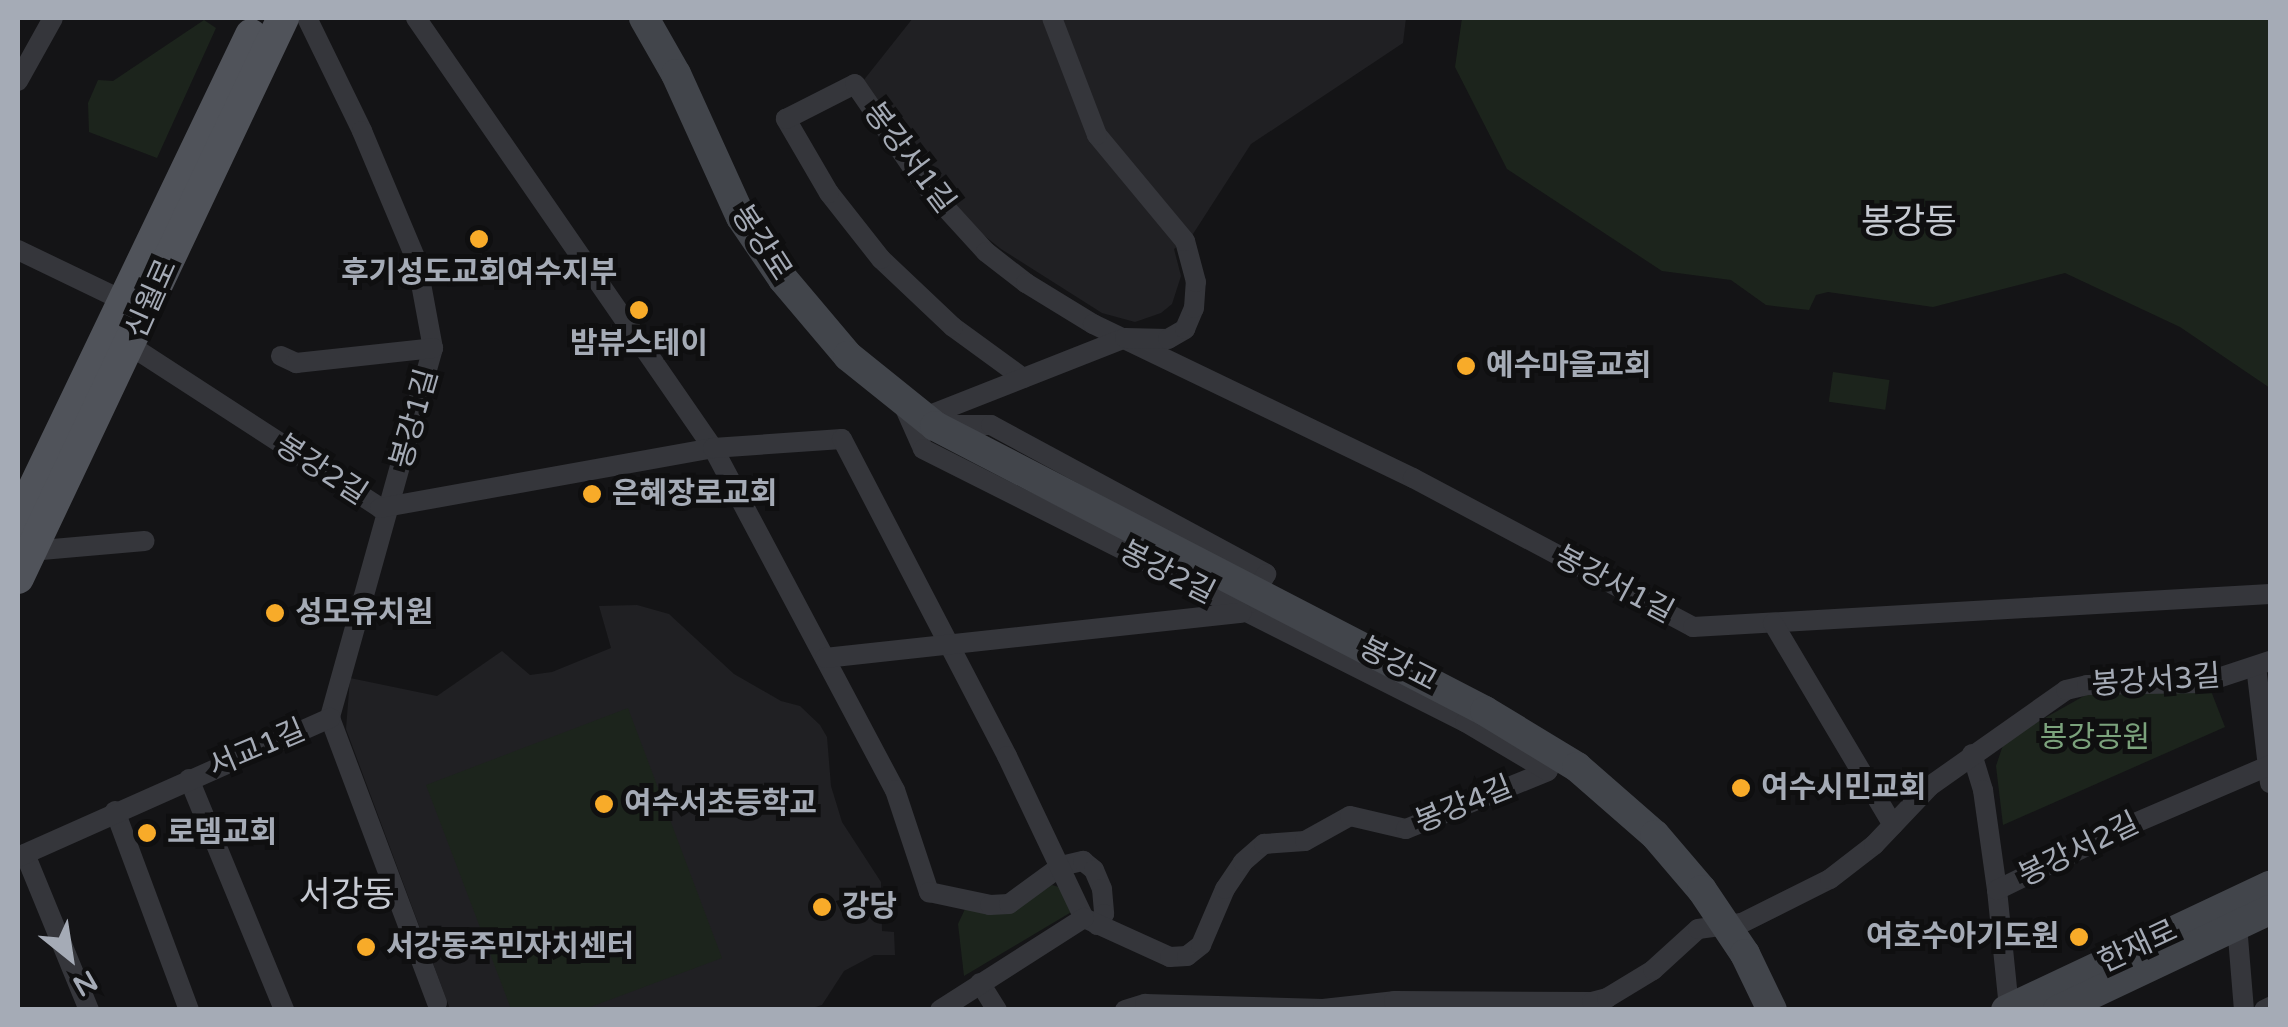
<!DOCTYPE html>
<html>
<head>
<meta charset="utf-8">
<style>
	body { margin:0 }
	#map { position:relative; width:2288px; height:1027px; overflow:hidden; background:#141416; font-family:"Varela Round","Noto Sans KR",sans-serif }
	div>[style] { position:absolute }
	.built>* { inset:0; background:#202023 }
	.green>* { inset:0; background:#1c241c; transform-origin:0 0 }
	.street>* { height:20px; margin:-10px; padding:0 10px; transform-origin:10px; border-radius:10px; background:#35363b }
	.secondary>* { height:30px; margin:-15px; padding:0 15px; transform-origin:15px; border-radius:15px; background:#42454b }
	.primary>* { height:32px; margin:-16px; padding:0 16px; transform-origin:16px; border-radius:16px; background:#50535a }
	.secondary-bridge>* { height:30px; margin:-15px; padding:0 15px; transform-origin:15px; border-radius:15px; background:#42454b }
	.dots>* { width:28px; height:28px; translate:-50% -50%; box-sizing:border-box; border:5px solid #0f0f10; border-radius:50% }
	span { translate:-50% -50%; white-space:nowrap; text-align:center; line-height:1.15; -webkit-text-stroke:10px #0f0f10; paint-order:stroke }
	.street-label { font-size:30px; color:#a5abb6 }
	.poi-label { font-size:30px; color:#a5abb6; font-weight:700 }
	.left { translate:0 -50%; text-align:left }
	.right { translate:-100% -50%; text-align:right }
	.park-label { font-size:30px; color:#7ba27c }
	.quarter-label { font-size:35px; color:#c6cad2 }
	.frame { position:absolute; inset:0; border:20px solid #a5abb6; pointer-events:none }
	.north { position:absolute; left:20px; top:907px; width:100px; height:100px; -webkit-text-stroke:8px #0f0f10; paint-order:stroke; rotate:150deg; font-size:28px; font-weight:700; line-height:40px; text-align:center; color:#a5abb6 }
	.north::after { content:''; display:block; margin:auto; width:35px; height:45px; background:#a5abb6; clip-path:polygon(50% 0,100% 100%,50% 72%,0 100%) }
</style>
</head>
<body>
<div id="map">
	<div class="built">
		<i style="clip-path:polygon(913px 18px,1406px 18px,1403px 43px,1251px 144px,1193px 234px,1174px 249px,1181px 276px,1172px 304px,1161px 313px,1135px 322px,1102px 313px,1001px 249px,976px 229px,911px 157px,863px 81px)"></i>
		<i style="clip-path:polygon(637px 605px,669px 614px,734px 674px,781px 701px,800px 706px,820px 725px,827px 737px,831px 786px,842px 822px,881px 882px,882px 931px,894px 932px,895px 955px,874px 955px,844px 971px,822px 1005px,809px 1009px,450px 1009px,346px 729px,350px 678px,437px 696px,502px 651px,530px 675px,552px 672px,611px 648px,599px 606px)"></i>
	</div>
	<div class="green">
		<i style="clip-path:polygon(1462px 18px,2270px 18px,2270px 388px,2180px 327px,2065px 273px,1933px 307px,1828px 292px,1816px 295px,1809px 310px,1766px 305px,1731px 280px,1662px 271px,1507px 169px,1455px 67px)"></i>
		<i style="clip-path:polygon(204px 20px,216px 28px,157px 158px,89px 132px,88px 103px,98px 80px,113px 81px)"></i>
		<i style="left:1833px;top:372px;width:57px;height:30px;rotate:8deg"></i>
		<i style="clip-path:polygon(2211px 691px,2225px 727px,2003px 825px,1996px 766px,2003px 745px,2020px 732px,2091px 692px)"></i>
		<i style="clip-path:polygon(628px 708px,722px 958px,585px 1009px,511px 1009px,426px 785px)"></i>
		<i style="clip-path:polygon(1052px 885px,1059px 887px,1073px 911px,964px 976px,958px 924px,965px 909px,1007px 914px)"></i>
	</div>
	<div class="street">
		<i style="left:307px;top:18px;width:126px;rotate:64deg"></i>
		<i style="left:362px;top:131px;width:142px;rotate:67.2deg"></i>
		<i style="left:417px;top:262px;width:87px;rotate:79.5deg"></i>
		<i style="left:433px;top:348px;width:384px;rotate:105.6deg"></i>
		<i style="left:416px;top:18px;width:523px;rotate:55.37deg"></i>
		<i style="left:713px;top:448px;width:387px;rotate:62deg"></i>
		<i style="left:895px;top:790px;width:108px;rotate:71.6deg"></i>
		<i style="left:929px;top:892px;width:62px;rotate:12deg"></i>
		<i style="left:990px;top:905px;width:19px;rotate:-3deg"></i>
		<i style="left:1009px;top:904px;width:64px;rotate:-36.2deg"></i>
		<i style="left:1061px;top:866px;width:23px;rotate:-13deg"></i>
		<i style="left:1083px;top:861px;width:14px;rotate:39deg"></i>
		<i style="left:1094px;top:870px;width:21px;rotate:67deg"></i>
		<i style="left:1102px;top:889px;width:25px;rotate:85deg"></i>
		<i style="left:1104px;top:914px;width:13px;rotate:122deg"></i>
		<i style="left:18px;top:81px;width:72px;rotate:-60.9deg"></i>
		<i style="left:18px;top:250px;width:115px;rotate:25.7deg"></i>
		<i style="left:131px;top:346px;width:297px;rotate:33deg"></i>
		<i style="left:380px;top:508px;width:338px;rotate:-10.2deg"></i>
		<i style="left:713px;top:448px;width:129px;rotate:-4deg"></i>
		<i style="left:842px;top:439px;width:357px;rotate:62.5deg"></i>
		<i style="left:1007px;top:756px;width:179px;rotate:64.6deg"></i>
		<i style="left:1084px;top:918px;width:94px;rotate:24.4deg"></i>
		<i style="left:1170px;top:957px;width:17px;rotate:-3deg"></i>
		<i style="left:1187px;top:956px;width:18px;rotate:-38deg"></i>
		<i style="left:1201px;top:945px;width:61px;rotate:-66.8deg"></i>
		<i style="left:1225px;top:889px;width:32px;rotate:-56deg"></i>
		<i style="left:1243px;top:862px;width:28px;rotate:-41deg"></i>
		<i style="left:1264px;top:844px;width:41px;rotate:-4.2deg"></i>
		<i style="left:1305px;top:841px;width:51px;rotate:-29.1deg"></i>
		<i style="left:1350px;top:816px;width:57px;rotate:13.1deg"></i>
		<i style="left:1406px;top:829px;width:153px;rotate:-22.2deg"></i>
		<i style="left:281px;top:356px;width:17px;rotate:25deg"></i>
		<i style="left:296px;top:363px;width:138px;rotate:-6.2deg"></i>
		<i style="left:1023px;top:378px;width:87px;rotate:-143.9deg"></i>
		<i style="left:953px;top:327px;width:99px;rotate:-136.6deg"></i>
		<i style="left:881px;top:259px;width:84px;rotate:-128.2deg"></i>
		<i style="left:829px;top:193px;width:86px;rotate:-120.2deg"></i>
		<i style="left:786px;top:119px;width:77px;rotate:-26.9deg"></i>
		<i style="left:855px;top:84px;width:120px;rotate:55.5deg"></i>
		<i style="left:923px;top:183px;width:93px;rotate:47.6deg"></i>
		<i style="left:986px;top:252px;width:51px;rotate:37.8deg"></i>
		<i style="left:1026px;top:283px;width:79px;rotate:31.5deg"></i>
		<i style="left:1093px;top:324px;width:355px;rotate:25.7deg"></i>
		<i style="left:1413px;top:478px;width:317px;rotate:28deg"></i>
		<i style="left:1693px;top:627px;width:578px;rotate:-3.27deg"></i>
		<i style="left:903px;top:404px;width:49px;rotate:66deg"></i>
		<i style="left:923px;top:449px;width:607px;rotate:26.73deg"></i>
		<i style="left:1465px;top:722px;width:96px;rotate:30.6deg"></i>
		<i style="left:922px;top:418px;width:218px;rotate:-21.5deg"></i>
		<i style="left:1125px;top:338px;width:43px;rotate:1.3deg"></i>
		<i style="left:1168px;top:339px;width:20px;rotate:-30deg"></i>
		<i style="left:1185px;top:329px;width:23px;rotate:-67deg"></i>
		<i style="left:1194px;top:308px;width:26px;rotate:-86deg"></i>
		<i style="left:1196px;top:282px;width:42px;rotate:-105deg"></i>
		<i style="left:1185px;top:241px;width:138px;rotate:-129.7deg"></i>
		<i style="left:1097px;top:135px;width:125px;rotate:-111deg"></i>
		<i style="left:940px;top:425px;width:51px"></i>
		<i style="left:991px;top:425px;width:313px;rotate:28.4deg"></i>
		<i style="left:1266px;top:574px;width:33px;rotate:119deg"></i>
		<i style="left:30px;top:551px;width:115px;rotate:-5deg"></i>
		<i style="left:1773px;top:623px;width:235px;rotate:59.3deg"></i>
		<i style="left:825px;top:658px;width:419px;rotate:-6.2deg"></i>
		<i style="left:2256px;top:666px;width:118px;rotate:83.2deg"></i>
		<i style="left:330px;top:718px;width:304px;rotate:69.4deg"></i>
		<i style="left:1972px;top:754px;width:38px;rotate:73deg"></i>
		<i style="left:1983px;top:790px;width:101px;rotate:82deg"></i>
		<i style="left:189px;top:779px;width:250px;rotate:67.6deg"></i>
		<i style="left:115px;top:811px;width:212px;rotate:69.6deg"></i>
		<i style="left:25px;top:854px;width:169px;rotate:67.7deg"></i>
		<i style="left:18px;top:857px;width:342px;rotate:-24deg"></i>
		<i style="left:2237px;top:925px;width:85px;rotate:85.3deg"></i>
		<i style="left:980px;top:983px;width:32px;rotate:58deg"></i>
		<i style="left:2009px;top:1008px;width:119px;rotate:-95.8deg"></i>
		<i style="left:1997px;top:890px;width:146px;rotate:-26deg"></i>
		<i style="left:2128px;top:826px;width:155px;rotate:-23.2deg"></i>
		<i style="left:940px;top:1010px;width:171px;rotate:-32.6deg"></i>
		<i style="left:1125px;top:1010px;width:21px;rotate:-17deg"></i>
		<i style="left:1145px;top:1004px;width:178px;rotate:1.6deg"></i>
		<i style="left:1323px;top:1009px;width:71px;rotate:-6.4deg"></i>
		<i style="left:1394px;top:1001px;width:198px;rotate:0.3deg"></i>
		<i style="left:1592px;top:1002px;width:16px;rotate:-15deg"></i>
		<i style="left:1607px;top:998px;width:54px;rotate:-31.3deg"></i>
		<i style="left:1653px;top:970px;width:61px;rotate:-42.3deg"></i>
		<i style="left:1698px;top:929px;width:44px;rotate:-7.8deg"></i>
		<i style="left:1742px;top:923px;width:98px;rotate:-26.6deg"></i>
		<i style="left:1830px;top:879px;width:56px;rotate:-37.7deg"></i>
		<i style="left:1874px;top:845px;width:81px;rotate:-46.5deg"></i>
		<i style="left:1930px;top:786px;width:166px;rotate:-35.2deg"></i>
		<i style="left:2066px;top:690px;width:22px;rotate:-13deg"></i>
		<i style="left:2087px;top:685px;width:116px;rotate:-1deg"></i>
		<i style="left:2203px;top:683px;width:71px;rotate:-18.2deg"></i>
		<i style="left:2264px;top:1010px;width:7px;rotate:-27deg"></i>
	</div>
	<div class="secondary">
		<i style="left:644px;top:18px;width:64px;rotate:60.3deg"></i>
		<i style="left:676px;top:74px;width:157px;rotate:65.6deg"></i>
		<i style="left:741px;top:217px;width:75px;rotate:55.9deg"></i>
		<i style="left:783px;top:279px;width:101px;rotate:49.8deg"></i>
		<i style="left:848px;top:356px;width:112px;rotate:38.8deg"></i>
		<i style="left:2006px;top:1010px;width:292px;rotate:-25.2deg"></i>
		<i style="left:2058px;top:1010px;width:234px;rotate:-25.3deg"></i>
	</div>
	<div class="primary">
		<i style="left:18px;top:521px;width:539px;rotate:-64.39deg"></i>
		<i style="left:18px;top:578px;width:620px;rotate:-64.68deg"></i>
	</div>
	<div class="secondary-bridge">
		<i style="left:935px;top:426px;width:619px;rotate:27.39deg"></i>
		<i style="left:1485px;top:711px;width:108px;rotate:31.3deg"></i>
		<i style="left:1577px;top:767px;width:103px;rotate:41.1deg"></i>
		<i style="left:1655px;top:835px;width:72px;rotate:49.5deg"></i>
		<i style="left:1702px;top:890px;width:77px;rotate:56.1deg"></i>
		<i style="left:1745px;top:954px;width:62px;rotate:64.3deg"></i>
	</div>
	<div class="dots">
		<i style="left:479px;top:239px;background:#f8ab29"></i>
		<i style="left:639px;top:310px;background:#f8ab29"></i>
		<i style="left:1466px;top:366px;background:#f8ab29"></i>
		<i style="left:592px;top:494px;background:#f8ab29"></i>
		<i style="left:275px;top:613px;background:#f8ab29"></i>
		<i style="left:1741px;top:788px;background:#f8ab29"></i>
		<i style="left:604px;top:804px;background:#f8ab29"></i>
		<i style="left:147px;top:833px;background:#f8ab29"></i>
		<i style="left:822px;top:907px;background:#f8ab29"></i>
		<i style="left:2079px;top:937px;background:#f8ab29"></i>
		<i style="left:366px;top:947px;background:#f8ab29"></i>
	</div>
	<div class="street-label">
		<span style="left:909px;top:158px;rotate:53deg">봉강서1길</span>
		<span style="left:761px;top:243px;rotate:57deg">봉강로</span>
		<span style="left:152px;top:299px;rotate:-66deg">신월로</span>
		<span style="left:415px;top:419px;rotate:-74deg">봉강1길</span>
		<span style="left:321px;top:470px;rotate:33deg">봉강2길</span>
		<span style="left:1167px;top:573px;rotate:27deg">봉강2길</span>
		<span style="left:1614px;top:585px;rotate:28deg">봉강서1길</span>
		<span style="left:1398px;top:665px;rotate:27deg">봉강교</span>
		<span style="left:2156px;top:681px;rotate:-4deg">봉강서3길</span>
		<span style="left:257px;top:749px;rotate:-23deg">서교1길</span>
		<span style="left:1464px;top:805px;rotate:-22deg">봉강4길</span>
		<span style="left:2079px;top:850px;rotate:-26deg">봉강서2길</span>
		<span style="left:2138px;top:947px;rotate:-25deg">한재로</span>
	</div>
	<div class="poi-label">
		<span style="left:479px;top:273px">후기성도교회여수지부</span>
		<span style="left:639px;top:344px">밤뷰스테이</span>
		<span class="left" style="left:1486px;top:366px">예수마을교회</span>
		<span class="left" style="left:612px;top:494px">은혜장로교회</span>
		<span class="left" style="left:295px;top:613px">성모유치원</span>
		<span class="left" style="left:1761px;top:788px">여수시민교회</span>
		<span class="left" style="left:624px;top:804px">여수서초등학교</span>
		<span class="left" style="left:167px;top:833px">로뎀교회</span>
		<span class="left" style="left:842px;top:907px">강당</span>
		<span class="right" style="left:2059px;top:937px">여호수아기도원</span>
		<span class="left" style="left:386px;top:947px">서강동주민자치센터</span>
	</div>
	<div class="park-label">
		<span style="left:2095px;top:738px">봉강공원</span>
	</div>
	<div class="quarter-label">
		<span style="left:1909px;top:222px">봉강동</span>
		<span style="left:347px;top:895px">서강동</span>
	</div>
	<div class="frame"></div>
	<div class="north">N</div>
</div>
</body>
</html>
